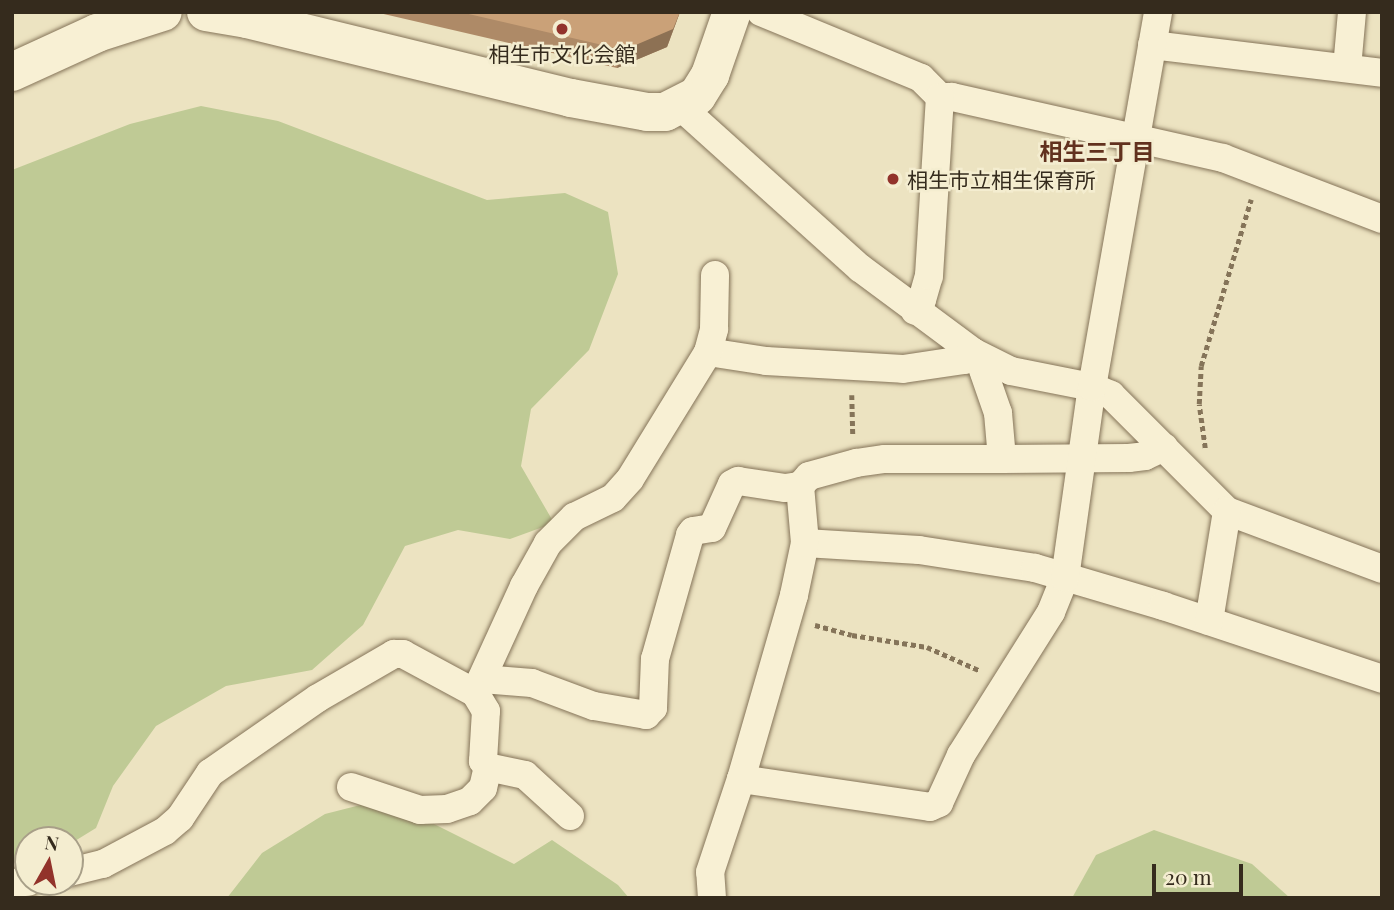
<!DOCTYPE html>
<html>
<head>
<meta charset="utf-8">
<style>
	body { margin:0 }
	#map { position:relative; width:1394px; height:910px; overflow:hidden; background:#ece3c1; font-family:"Playfair Display","Noto Sans JP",serif }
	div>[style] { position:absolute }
	.green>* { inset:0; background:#bfca95 }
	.path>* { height:4.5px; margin-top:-2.25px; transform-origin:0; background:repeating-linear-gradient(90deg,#857459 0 5px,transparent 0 8.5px) }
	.roads { filter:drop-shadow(0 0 2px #857459) drop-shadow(0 0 2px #857459) }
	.street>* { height:28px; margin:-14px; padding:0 14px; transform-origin:14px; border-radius:14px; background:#f8f0d4 }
	.secondary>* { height:38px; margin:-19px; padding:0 19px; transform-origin:19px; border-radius:19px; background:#f8f0d4 }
	.wall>* { inset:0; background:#ae8a67 }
	.shaded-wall>* { inset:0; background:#8d7154 }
	.building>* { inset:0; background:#caa178 }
	.dots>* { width:19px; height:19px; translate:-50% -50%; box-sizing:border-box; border:4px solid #f4edd0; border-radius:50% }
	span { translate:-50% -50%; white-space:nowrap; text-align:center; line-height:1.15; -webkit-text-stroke:5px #f4edd0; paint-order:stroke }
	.poi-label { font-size:21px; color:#352b1d }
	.left { translate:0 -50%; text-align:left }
	.neighbourhood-label { font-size:23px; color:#61311e; font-weight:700 }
	.frame { position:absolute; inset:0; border:14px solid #352b1d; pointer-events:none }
	.north { position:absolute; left:14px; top:826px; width:70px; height:70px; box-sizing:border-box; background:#f4edd0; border:2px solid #a89f88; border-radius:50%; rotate:9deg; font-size:19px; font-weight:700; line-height:28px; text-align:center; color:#352b1d }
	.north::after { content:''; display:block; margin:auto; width:24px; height:32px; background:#92332b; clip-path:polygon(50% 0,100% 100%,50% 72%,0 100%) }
	.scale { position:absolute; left:1152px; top:864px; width:91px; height:32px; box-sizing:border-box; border:4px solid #352b1d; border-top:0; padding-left:9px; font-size:21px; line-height:24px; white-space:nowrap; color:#352b1d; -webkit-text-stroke:5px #f4edd0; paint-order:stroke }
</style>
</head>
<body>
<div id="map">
	<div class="green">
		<i style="clip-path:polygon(201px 106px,278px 121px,487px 200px,565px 193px,608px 212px,618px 274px,589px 350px,531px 409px,521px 466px,554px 523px,510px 539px,458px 530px,405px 546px,363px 625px,312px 670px,226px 686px,156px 726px,113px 786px,96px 828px,70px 844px,70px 840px,28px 840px,28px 862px,12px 862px,12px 170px,130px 124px)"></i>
		<i style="clip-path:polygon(384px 799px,514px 864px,552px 840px,618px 885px,629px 898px,227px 898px,262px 853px,325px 814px)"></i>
		<i style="clip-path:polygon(1154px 830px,1252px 864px,1290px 898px,1072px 898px,1096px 855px)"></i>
	</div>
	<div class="path">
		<i style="left:852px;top:395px;width:40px;rotate:88.6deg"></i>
		<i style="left:1205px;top:448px;width:44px;rotate:-97.8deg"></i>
		<i style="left:1199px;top:404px;width:38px;rotate:-87deg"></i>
		<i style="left:1201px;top:366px;width:174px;rotate:-73.3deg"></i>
		<i style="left:815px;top:625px;width:38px;rotate:15deg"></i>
		<i style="left:852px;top:635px;width:76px;rotate:9.1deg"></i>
		<i style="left:927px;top:647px;width:59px;rotate:24deg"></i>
	</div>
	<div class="roads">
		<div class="street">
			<i style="left:761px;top:12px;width:173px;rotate:22.4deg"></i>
			<i style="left:921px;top:78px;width:27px;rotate:45deg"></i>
			<i style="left:940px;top:97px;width:12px"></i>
			<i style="left:952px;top:97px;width:278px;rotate:12.7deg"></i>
			<i style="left:1223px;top:158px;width:170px;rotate:21deg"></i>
			<i style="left:1152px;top:45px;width:232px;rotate:6.9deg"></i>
			<i style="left:1347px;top:68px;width:56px;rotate:-84.9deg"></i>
			<i style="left:681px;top:107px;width:241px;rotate:42deg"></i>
			<i style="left:860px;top:268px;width:141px;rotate:36.6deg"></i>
			<i style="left:973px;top:352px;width:42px;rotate:26.6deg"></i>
			<i style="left:1011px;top:371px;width:83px;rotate:11.2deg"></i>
			<i style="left:1092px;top:387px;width:21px;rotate:23deg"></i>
			<i style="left:1111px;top:395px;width:164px;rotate:45deg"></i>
			<i style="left:1227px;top:511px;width:165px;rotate:20.5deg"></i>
			<i style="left:915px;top:311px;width:13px;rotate:-58deg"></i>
			<i style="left:922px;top:300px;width:25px;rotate:-74deg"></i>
			<i style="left:929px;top:276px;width:179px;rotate:-86.5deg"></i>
			<i style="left:708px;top:352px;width:59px;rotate:8.8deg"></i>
			<i style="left:766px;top:361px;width:137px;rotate:3.3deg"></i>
			<i style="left:903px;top:369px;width:62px;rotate:-8.4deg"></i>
			<i style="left:964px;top:360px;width:12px;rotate:-42deg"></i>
			<i style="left:988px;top:362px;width:9px;rotate:122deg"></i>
			<i style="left:983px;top:370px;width:46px;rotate:70.8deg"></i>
			<i style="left:998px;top:413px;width:46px;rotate:85deg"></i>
			<i style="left:1002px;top:459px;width:127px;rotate:-0.5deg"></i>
			<i style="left:1129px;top:458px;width:16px;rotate:-7deg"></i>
			<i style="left:1145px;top:456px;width:21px;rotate:-25deg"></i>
			<i style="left:805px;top:543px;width:114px;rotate:3.5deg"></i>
			<i style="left:919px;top:550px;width:117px;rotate:8.8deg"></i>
			<i style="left:1035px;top:568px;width:134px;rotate:16.5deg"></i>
			<i style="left:1163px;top:606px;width:231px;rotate:18.4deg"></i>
			<i style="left:1209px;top:621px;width:111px;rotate:-80.7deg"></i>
			<i style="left:482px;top:679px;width:50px;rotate:4.6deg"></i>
			<i style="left:532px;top:683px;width:66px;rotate:20.4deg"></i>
			<i style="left:594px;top:706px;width:53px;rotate:9.8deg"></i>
			<i style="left:646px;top:715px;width:10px;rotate:-45deg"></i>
			<i style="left:653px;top:708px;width:49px;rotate:-87.7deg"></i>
			<i style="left:655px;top:659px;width:129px;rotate:-74.2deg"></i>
			<i style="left:690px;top:535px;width:5px;rotate:-53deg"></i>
			<i style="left:693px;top:531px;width:19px;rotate:-9deg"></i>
			<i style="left:712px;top:528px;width:48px;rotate:-65.6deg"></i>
			<i style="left:732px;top:484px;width:7px;rotate:-27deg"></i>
			<i style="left:738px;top:481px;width:48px;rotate:8.5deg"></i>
			<i style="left:785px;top:488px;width:15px;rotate:-8deg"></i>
			<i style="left:741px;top:779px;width:191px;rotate:-73.9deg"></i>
			<i style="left:794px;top:595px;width:53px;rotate:-78.1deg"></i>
			<i style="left:805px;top:543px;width:57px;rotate:-95deg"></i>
			<i style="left:800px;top:486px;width:13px;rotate:-48deg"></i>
			<i style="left:809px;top:476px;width:49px;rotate:-15.5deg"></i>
			<i style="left:856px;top:463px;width:29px;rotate:-8deg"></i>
			<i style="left:885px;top:459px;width:117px"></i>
			<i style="left:351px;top:787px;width:73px;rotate:18.4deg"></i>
			<i style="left:420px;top:810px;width:27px;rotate:-2deg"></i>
			<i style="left:447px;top:809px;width:24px;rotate:-19deg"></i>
			<i style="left:470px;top:801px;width:18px;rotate:-45deg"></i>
			<i style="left:483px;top:788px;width:22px;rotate:-77deg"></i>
			<i style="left:570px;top:816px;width:61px;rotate:-137.7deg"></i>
			<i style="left:525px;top:775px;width:38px;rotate:-168deg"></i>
			<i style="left:488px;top:767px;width:8px;rotate:-130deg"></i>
			<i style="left:483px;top:761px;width:50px;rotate:-86.6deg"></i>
			<i style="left:486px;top:711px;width:21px;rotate:-121deg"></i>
			<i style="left:475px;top:693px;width:118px;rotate:-65.4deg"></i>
			<i style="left:524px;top:586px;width:49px;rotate:-60.8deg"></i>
			<i style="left:548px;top:543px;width:37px;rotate:-45deg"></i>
			<i style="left:574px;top:517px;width:43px;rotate:-26deg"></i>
			<i style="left:613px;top:498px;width:25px;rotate:-48deg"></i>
			<i style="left:630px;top:479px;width:149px;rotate:-58.4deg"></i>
			<i style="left:708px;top:352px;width:24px;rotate:-75deg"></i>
			<i style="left:714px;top:329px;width:54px;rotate:-88.9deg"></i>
			<i style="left:70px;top:872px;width:34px;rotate:-14deg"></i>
			<i style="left:103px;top:864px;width:70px;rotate:-28deg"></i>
			<i style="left:165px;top:831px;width:20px;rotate:-41deg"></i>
			<i style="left:180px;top:818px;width:54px;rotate:-56.3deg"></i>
			<i style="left:210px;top:773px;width:131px;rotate:-34.8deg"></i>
			<i style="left:318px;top:698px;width:88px;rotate:-30.1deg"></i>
			<i style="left:394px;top:654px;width:9px"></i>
			<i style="left:403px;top:654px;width:82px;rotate:28.4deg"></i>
			<i style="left:12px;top:883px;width:16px;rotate:-4deg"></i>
			<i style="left:712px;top:898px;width:26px;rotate:-94deg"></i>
			<i style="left:710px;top:872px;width:98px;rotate:-71.6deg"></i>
			<i style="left:741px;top:779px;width:191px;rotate:8.4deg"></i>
			<i style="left:930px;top:807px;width:10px;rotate:-24deg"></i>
			<i style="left:939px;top:803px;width:53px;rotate:-65.4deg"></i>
			<i style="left:961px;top:755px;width:169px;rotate:-57.8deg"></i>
			<i style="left:1051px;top:612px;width:37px;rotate:-68deg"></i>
			<i style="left:1065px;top:578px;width:193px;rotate:-82deg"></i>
			<i style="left:1092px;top:387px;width:381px;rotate:-80deg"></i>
		</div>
		<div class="secondary">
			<i style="left:206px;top:12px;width:42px;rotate:9.7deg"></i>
			<i style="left:247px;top:19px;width:333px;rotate:13.7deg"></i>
			<i style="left:571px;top:98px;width:77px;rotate:10.4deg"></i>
			<i style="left:647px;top:112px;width:18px"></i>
			<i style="left:665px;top:112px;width:36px;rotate:-27deg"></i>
			<i style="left:697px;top:96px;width:25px;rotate:-58deg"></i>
			<i style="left:710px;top:75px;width:67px;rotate:-70.8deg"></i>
			<i style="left:12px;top:72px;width:94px;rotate:-24.6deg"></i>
			<i style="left:97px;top:33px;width:69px;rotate:-17.7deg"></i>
		</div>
	</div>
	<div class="wall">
		<i style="clip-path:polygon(375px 12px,680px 12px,667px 47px,617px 68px)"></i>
	</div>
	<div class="shaded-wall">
		<i style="clip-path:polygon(680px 12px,667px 47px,617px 68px,624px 50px)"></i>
	</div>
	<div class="building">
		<i style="clip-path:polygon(460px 12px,680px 12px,673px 29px,624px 50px)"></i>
	</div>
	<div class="dots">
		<i style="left:562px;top:29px;background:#92332b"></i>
		<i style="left:893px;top:179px;background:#92332b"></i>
	</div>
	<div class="poi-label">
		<span style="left:562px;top:53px">相生市文化会館</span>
		<span class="left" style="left:907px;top:179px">相生市立相生保育所</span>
	</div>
	<div class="neighbourhood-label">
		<span style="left:1097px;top:151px">相生三丁目</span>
	</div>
	<div class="frame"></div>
	<div class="north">N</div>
	<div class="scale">20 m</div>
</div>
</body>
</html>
